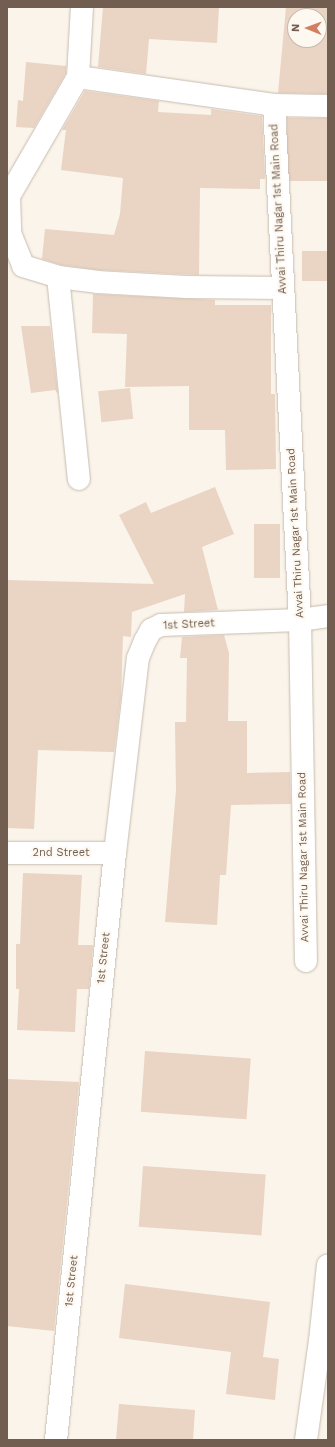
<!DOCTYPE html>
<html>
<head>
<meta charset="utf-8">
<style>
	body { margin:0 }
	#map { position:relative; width:335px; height:1447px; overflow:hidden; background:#faf4ea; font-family:"Work Sans",sans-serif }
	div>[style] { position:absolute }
	.building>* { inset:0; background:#ead4c3; transform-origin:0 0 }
	.roads { filter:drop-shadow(0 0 1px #c8bbaf) drop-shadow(0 0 1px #c8bbaf) }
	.minor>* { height:22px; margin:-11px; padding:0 11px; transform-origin:11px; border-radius:11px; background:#fff }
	span { translate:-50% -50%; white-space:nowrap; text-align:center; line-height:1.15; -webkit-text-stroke:4px #fdf8f0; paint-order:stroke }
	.street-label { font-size:11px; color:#725e51 }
	.frame { position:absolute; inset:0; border:8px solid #725e51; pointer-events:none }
	.north { position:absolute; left:287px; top:8px; width:40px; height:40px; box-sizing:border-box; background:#fdf8f0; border:1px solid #c5bab0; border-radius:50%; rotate:271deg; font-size:11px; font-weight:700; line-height:16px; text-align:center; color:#725e51 }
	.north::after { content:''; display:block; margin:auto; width:14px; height:18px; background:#d37e60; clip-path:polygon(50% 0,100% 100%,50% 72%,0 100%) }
</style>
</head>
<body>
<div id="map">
	<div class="building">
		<i style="clip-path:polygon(103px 7px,219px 7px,217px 43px,149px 39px,146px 74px,98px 67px)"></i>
		<i style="clip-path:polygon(evenodd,286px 7px,328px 7px,328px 94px,278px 93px,286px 7px,295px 16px,319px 16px,319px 40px,295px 40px,295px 16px)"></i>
		<i style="clip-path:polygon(26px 62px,66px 66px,66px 73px,34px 128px,16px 127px,18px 100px,23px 101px)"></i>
		<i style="clip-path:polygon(85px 91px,159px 101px,158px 112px,211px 115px,211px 109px,262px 116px,265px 179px,260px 179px,260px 189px,200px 188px,199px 275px,98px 270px,61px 265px,42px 259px,45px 229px,114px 235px,120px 214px,123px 178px,61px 170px,66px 130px,62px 130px)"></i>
		<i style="left:287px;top:118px;width:41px;height:63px"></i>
		<i style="left:328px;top:251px;width:30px;height:26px;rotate:90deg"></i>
		<i style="clip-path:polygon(93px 294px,215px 300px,215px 305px,271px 305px,271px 394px,275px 394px,276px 469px,226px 470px,225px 430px,189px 430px,189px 386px,125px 387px,127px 334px,92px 333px)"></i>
		<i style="clip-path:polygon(21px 326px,50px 326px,58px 394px,55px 390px,31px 393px)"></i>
		<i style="left:130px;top:388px;width:31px;height:32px;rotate:84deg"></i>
		<i style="clip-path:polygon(215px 487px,234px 534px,202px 547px,218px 610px,184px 612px,185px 594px,132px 612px,131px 637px,123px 636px,121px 697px,114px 752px,38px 750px,34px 829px,7px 828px,7px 580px,154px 584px,119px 515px,146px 502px,151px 513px)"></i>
		<i style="left:254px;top:524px;width:26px;height:54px"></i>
		<i style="clip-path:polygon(224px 635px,229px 653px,228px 721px,247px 721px,247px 773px,290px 772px,291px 804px,231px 805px,226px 875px,220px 875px,217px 925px,165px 922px,176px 790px,175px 722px,186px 722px,187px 658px,180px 658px,182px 637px)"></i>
		<i style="clip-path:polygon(23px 873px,82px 875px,78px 945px,93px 945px,89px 989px,77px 989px,75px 1032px,17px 1030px,19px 989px,16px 989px,16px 944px,20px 944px)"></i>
		<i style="left:145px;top:1051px;width:106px;height:61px;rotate:4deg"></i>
		<i style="clip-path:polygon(7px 1079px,79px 1082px,54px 1331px,7px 1326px)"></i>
		<i style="left:143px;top:1166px;width:123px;height:61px;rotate:4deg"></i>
		<i style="clip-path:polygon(125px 1284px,270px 1302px,263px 1357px,279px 1359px,275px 1400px,226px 1394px,231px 1352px,119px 1338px)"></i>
		<i style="clip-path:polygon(119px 1404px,195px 1410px,193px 1440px,116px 1440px)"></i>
	</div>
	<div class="roads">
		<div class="minor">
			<i style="left:82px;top:7px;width:70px;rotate:93.3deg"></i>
			<i style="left:78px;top:77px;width:138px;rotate:120.1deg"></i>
			<i style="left:9px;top:196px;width:37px;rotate:88deg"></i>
			<i style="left:10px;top:233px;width:35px;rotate:68deg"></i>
			<i style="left:23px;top:266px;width:37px;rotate:17deg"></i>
			<i style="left:58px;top:277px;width:39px;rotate:7deg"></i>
			<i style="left:97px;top:282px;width:89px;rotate:3.2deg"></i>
			<i style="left:186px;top:287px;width:97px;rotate:0.6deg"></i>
			<i style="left:78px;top:77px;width:198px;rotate:8.1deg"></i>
			<i style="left:274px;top:105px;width:54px;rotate:1.1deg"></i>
			<i style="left:274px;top:105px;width:516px;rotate:87.11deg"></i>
			<i style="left:300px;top:620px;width:341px;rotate:89deg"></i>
			<i style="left:58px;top:277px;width:203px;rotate:84.1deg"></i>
			<i style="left:7px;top:853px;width:108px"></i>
			<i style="left:56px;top:1440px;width:590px;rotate:-84.26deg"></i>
			<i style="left:115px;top:853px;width:196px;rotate:-83.3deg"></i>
			<i style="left:138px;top:658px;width:18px;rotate:-68deg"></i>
			<i style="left:145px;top:641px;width:13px;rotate:-61deg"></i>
			<i style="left:151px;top:630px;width:11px;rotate:-27deg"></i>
			<i style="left:161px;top:625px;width:139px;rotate:-2.1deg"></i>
			<i style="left:300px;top:620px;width:28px;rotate:-8deg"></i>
			<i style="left:306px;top:1440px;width:100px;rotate:-82deg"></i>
			<i style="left:320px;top:1341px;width:76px;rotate:-84deg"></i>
		</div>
	</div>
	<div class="street-label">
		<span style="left:279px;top:209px;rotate:-93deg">Avvai Thiru Nagar 1st Main Road</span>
		<span style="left:296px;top:533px;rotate:-93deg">Avvai Thiru Nagar 1st Main Road</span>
		<span style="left:189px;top:625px;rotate:-3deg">1st Street</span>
		<span style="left:61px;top:853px">2nd Street</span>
		<span style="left:304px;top:857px;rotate:-91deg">Avvai Thiru Nagar 1st Main Road</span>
		<span style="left:104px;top:958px;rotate:-84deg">1st Street</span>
		<span style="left:72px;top:1281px;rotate:-84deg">1st Street</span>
	</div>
	<div class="frame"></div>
	<div class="north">N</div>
</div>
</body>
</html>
